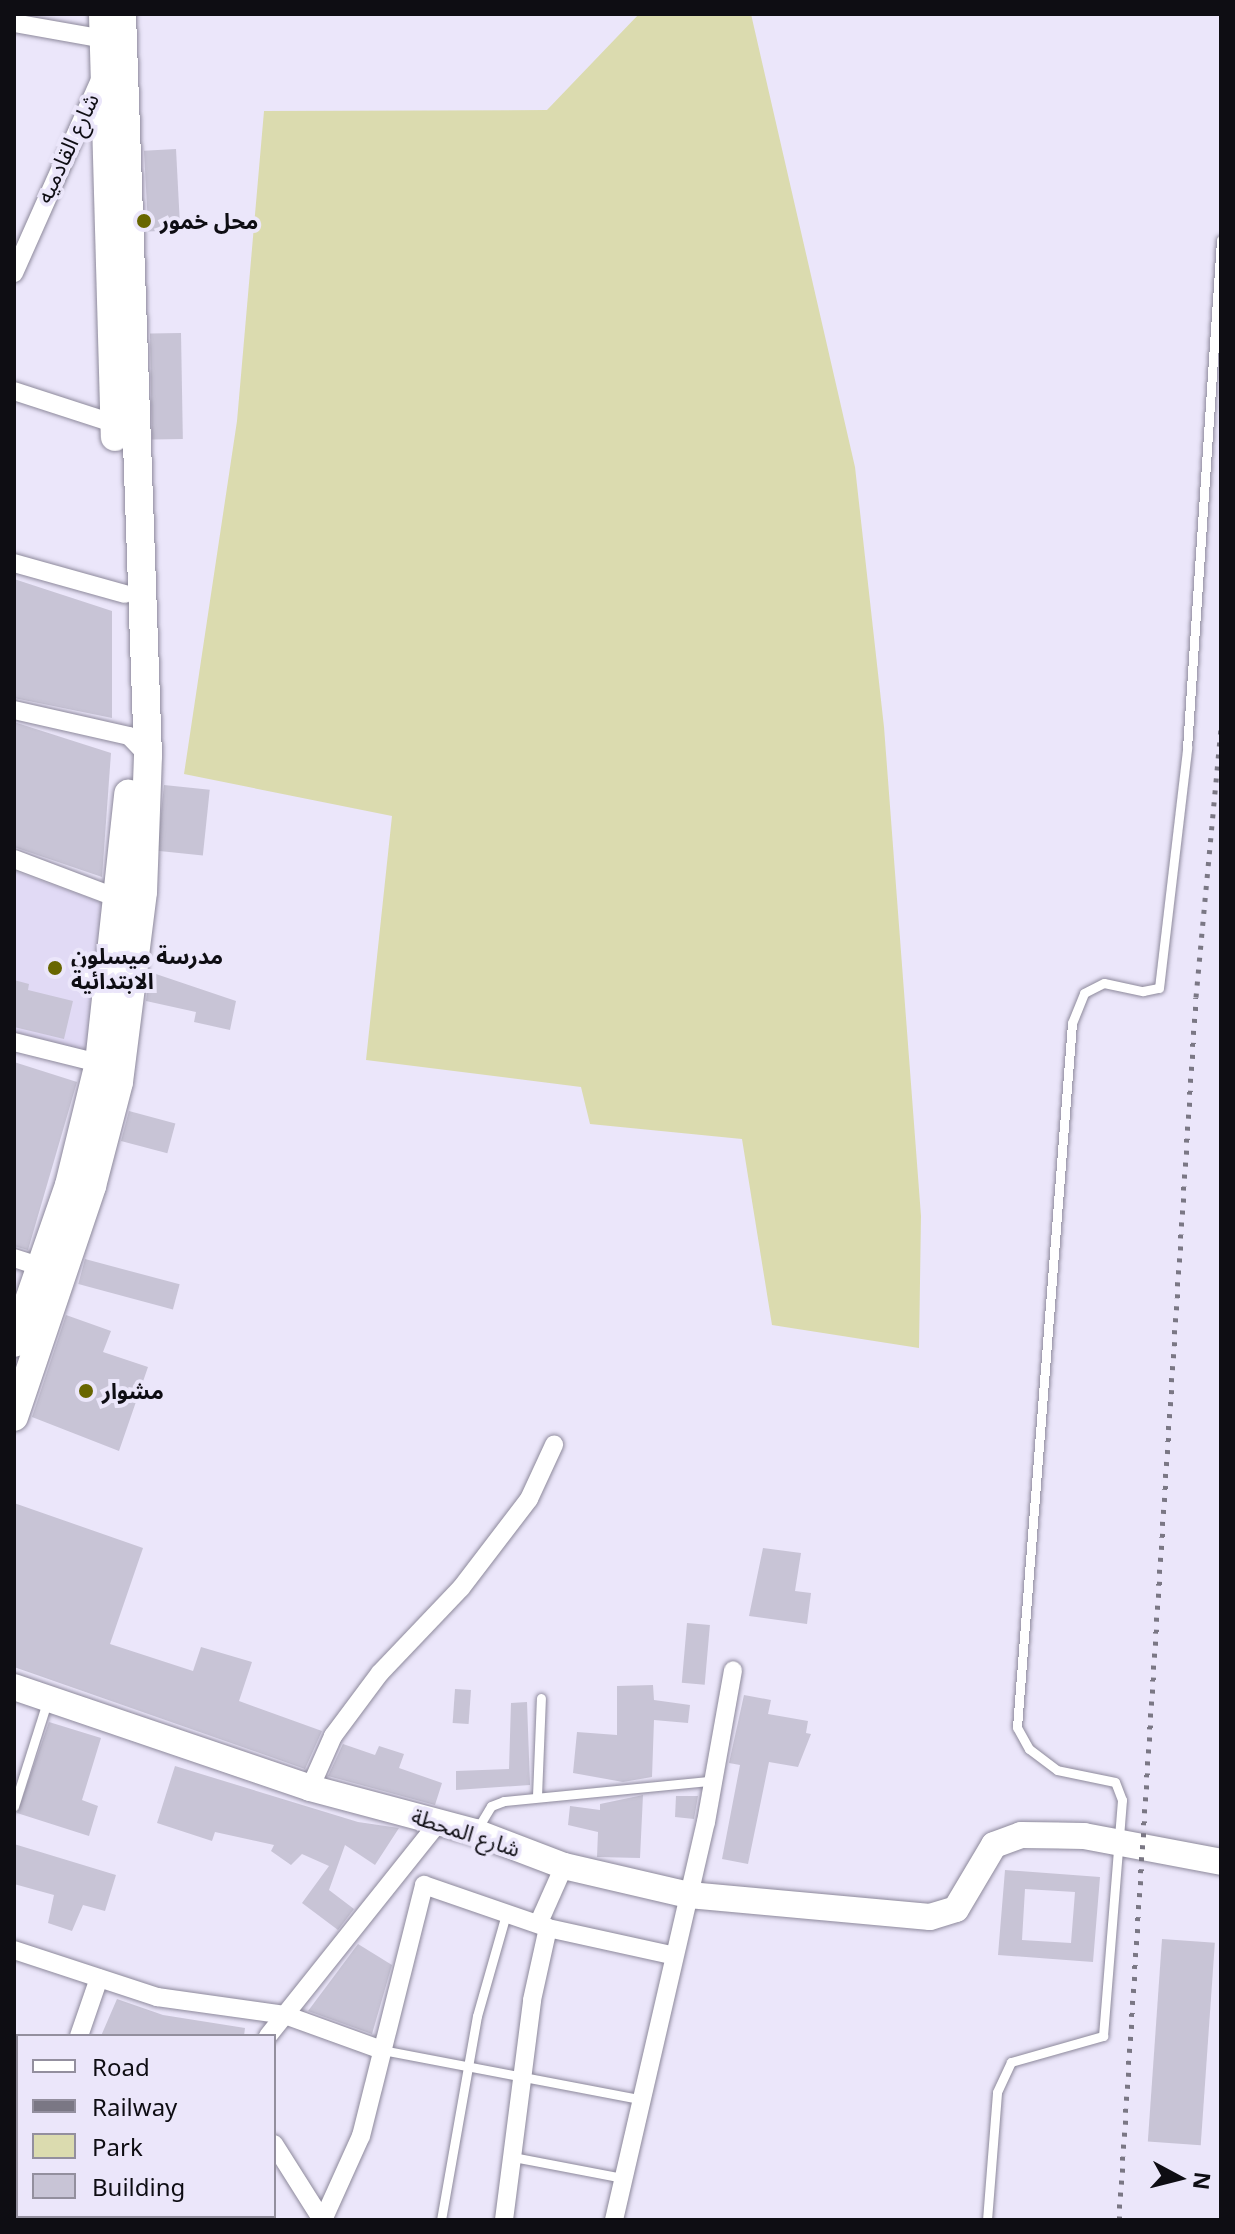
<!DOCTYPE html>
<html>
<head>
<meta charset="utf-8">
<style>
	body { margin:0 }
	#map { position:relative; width:1235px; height:2234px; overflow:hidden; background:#ebe6fa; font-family:"Noto Sans","Noto Sans Arabic",sans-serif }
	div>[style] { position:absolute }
	.built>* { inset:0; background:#e1daf5 }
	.green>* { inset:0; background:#dbdbaf }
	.building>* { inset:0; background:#c8c4d6; transform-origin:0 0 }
	.roads { filter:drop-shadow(0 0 2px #8d899b) drop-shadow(0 0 2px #8d899b) }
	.lane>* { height:9px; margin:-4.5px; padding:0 4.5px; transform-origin:4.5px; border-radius:4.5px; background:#fff }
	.street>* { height:18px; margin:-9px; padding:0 9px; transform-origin:9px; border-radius:9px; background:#fff }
	.secondary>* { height:26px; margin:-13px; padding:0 13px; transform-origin:13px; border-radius:13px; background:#fff }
	.primary>* { height:28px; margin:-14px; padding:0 14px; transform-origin:14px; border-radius:14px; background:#fff }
	.rail>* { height:5px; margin-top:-2.5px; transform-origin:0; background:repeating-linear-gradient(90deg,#7a7784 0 4px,transparent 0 12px) }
	.dots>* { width:22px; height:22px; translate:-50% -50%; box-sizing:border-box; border:4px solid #ebe6fa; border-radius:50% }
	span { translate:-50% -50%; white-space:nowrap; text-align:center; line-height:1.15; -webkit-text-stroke:8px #ebe6fa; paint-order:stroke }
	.street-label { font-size:22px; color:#0e0d13 }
	.poi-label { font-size:22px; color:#0e0d13; font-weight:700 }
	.left { translate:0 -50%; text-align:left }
	.frame { position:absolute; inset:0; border:16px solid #0e0d13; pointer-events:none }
	.legend { position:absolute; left:16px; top:2034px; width:260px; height:184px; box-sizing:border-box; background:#ebe6fa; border:2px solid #938f9e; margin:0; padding:10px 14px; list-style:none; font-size:24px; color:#0e0d13 }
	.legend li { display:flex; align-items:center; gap:16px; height:40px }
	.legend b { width:40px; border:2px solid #938f9e }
	.north { position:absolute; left:1139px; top:2138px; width:80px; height:80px; -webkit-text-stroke:6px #ebe6fa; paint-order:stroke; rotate:97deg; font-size:22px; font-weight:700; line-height:32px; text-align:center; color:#0e0d13 }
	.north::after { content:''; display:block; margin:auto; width:28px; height:36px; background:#0e0d13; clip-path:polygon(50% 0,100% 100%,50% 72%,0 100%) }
</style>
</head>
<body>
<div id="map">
	<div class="built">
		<i style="clip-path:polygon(14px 871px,103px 903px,88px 1052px,14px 1032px)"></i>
	</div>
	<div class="green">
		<i style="clip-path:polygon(639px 14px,751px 14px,855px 467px,884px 727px,921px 1216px,919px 1348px,772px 1325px,742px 1139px,590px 1124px,581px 1087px,366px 1060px,392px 816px,184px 774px,237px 421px,264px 111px,547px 110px)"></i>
	</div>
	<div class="building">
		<i style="left:176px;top:149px;width:81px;height:32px;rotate:87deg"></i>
		<i style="left:181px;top:333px;width:106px;height:31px;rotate:89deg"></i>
		<i style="clip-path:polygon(14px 579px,112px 611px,112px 718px,14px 698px)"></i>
		<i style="clip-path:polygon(14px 722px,111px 753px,102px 877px,14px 847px)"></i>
		<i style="left:164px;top:785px;width:46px;height:66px;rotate:6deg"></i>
		<i style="clip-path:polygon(150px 972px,236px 1001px,230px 1030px,194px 1022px,196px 1012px,146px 1001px)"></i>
		<i style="clip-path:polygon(14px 980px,29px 984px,28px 990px,73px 1001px,64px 1039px,14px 1027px)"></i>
		<i style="clip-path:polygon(14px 1062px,77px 1082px,28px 1250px,14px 1246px)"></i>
		<i style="left:129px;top:1111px;width:48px;height:31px;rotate:15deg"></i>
		<i style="left:85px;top:1259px;width:98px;height:26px;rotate:15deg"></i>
		<i style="clip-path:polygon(66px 1315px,111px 1331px,103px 1352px,148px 1367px,119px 1451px,32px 1417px)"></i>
		<i style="clip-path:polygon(14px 1503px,143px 1548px,110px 1644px,193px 1671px,201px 1647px,252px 1662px,239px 1701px,322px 1731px,305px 1769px,14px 1667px)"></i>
		<i style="clip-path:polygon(763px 1548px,801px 1553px,795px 1591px,811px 1593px,807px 1624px,749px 1616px)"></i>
		<i style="left:687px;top:1623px;width:23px;height:60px;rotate:5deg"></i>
		<i style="clip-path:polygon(653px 1685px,654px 1700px,690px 1705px,688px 1723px,654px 1720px,652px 1777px,623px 1782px,573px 1773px,577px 1732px,617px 1735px,617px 1686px)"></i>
		<i style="left:455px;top:1689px;width:16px;height:34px;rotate:4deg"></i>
		<i style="clip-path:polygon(744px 1695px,771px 1700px,768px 1714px,808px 1721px,806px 1733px,811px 1734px,798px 1767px,769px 1762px,748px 1864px,722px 1859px,740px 1765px,729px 1763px)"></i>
		<i style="clip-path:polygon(527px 1702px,530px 1785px,456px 1790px,456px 1771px,509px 1769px,511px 1703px)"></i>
		<i style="clip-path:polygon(49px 1722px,101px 1738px,82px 1800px,98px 1806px,89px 1836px,17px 1813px)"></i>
		<i style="clip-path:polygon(343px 1744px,375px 1755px,379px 1746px,404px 1754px,399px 1768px,442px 1783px,435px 1805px,328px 1776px)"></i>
		<i style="clip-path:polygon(175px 1766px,358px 1822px,399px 1828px,375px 1865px,345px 1845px,329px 1890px,354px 1909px,338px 1930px,302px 1903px,329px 1866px,302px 1854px,291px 1865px,271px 1851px,274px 1845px,215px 1832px,212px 1841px,157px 1823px)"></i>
		<i style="clip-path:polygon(643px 1795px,640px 1858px,597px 1857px,598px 1832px,568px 1825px,570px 1806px,600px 1810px,600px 1804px)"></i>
		<i style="clip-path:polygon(676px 1796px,698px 1796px,694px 1819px,675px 1817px)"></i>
		<i style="clip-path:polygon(14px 1844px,116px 1875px,105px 1911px,83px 1905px,72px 1931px,48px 1923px,54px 1895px,14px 1884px)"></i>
		<i style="clip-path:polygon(evenodd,1005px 1870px,1100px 1877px,1093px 1962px,998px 1955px,1005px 1870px,1025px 1889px,1075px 1892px,1071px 1943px,1022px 1940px,1025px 1889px)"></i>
		<i style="left:1162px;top:1939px;width:53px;height:203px;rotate:4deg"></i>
		<i style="clip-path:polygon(358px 1944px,392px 1965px,372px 2034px,308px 2011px)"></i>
		<i style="clip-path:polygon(117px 1999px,163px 2015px,245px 2028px,244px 2036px,101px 2036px)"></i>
	</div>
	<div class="roads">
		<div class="lane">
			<i style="left:80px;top:971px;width:27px;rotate:15deg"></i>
			<i style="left:537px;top:1796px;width:98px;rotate:-87.7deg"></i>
			<i style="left:14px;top:1806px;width:109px;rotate:-72.4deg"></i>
			<i style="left:476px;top:1831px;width:29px;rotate:-59deg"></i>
			<i style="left:491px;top:1806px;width:14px;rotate:-21deg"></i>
			<i style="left:504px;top:1801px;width:206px;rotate:-5.6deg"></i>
			<i style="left:382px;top:2050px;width:263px;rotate:10.8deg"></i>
			<i style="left:513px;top:2157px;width:112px;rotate:10.8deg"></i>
			<i style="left:441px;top:2220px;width:207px;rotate:-80deg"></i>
			<i style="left:477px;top:2016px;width:106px;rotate:-74.1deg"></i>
			<i style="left:987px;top:2220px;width:128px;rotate:-85.5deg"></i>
			<i style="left:997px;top:2092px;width:33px;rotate:-65deg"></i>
			<i style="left:1011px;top:2062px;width:96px;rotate:-15.8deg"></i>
			<i style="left:1103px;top:2036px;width:237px;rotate:-85.4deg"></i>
			<i style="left:1122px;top:1800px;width:19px;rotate:-111deg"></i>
			<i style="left:1115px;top:1782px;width:59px;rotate:-168.3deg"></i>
			<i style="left:1057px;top:1770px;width:35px;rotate:-143deg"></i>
			<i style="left:1029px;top:1749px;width:25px;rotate:-119deg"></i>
			<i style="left:1017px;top:1727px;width:706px;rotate:-85.53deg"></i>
			<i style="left:1072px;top:1023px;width:32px;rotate:-68deg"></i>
			<i style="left:1084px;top:993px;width:22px;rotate:-27deg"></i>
			<i style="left:1104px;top:983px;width:40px;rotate:12deg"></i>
			<i style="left:1143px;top:991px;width:16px;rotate:-11deg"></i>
			<i style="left:1159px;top:988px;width:242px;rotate:-83.3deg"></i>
			<i style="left:1187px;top:748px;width:509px;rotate:-86.17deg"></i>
		</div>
		<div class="street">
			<i style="left:14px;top:23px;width:91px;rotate:10.1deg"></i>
			<i style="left:14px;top:273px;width:217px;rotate:-66deg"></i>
			<i style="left:14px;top:391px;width:114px;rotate:18deg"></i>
			<i style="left:14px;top:563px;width:115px;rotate:15.6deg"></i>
			<i style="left:14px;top:710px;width:118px;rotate:12.7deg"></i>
			<i style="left:129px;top:736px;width:28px;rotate:46deg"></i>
			<i style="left:14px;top:859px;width:113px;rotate:20.7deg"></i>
			<i style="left:14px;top:1042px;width:88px;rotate:13.9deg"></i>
			<i style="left:14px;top:1258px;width:28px;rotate:18deg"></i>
			<i style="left:310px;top:1788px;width:57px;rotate:-66.1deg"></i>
			<i style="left:333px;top:1736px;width:79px;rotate:-53.3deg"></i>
			<i style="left:380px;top:1673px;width:117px;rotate:-46.4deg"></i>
			<i style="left:461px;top:1588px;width:112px;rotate:-52.6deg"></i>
			<i style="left:529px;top:1499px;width:60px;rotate:-65.2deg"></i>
			<i style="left:540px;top:1920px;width:59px;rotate:-66deg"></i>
			<i style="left:14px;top:1950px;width:151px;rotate:18.2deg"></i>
			<i style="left:157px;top:1997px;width:129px;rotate:8deg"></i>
			<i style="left:285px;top:2015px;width:100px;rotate:19.9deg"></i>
			<i style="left:79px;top:2036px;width:61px;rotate:-71deg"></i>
			<i style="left:268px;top:2036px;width:274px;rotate:-51.4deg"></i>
			<i style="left:14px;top:2061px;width:4px;rotate:14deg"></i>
			<i style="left:274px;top:2144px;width:90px;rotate:57.7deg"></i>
			<i style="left:14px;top:2149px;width:4px;rotate:14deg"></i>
			<i style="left:14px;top:2217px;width:12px;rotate:-70deg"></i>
			<i style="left:323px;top:2220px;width:92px;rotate:-65.7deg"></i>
			<i style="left:361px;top:2136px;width:259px;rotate:-75.9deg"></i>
			<i style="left:424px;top:1885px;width:131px;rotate:19.1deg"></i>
			<i style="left:548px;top:1928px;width:126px;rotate:12.4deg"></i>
			<i style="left:504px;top:2220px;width:222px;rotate:-82.7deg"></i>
			<i style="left:532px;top:2000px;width:74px;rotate:-77.5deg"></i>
			<i style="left:614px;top:2220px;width:408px;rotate:-77deg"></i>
			<i style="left:706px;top:1822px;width:154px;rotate:-79.9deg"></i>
		</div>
		<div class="secondary">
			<i style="left:14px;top:1687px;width:313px;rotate:18.8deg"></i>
			<i style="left:310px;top:1788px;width:171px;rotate:14.9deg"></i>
			<i style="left:475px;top:1832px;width:95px;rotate:20.9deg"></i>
			<i style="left:564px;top:1866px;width:128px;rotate:13.1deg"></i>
			<i style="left:689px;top:1895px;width:242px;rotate:5.2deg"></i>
			<i style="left:930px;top:1917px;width:27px;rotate:-17deg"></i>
			<i style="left:956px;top:1909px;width:74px;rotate:-59.3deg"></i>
			<i style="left:994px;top:1845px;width:29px;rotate:-20deg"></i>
			<i style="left:1021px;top:1835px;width:63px;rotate:0.9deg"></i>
			<i style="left:1084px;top:1836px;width:139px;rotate:10.7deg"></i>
		</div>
		<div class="primary">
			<i style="left:103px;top:14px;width:423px;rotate:88.4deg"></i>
			<i style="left:14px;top:1343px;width:167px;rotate:-70.8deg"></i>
			<i style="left:69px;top:1185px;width:126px;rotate:-76.2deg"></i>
			<i style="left:99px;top:1063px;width:271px;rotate:-83.8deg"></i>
			<i style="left:14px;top:1417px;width:244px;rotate:-71.3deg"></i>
			<i style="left:92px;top:1186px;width:107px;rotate:-75.4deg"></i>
			<i style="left:119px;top:1082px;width:192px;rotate:-82.8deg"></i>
			<i style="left:143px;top:892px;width:136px;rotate:-87.9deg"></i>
			<i style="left:148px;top:756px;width:742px;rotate:-92.01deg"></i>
		</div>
	</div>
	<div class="rail">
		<i style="left:1119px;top:2220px;width:1225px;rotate:-86.4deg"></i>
		<i style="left:1196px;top:997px;width:270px;rotate:-84.7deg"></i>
	</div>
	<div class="dots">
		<i style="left:144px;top:221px;background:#686600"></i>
		<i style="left:55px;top:968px;background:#686600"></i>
		<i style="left:86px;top:1391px;background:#686600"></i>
	</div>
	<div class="street-label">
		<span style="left:67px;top:148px;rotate:-65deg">شارع القادميه</span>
		<span style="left:466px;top:1832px;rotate:18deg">شارع المحطة</span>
	</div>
	<div class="poi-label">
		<span class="left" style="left:160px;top:221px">محل خمور</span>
		<span class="left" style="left:71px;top:968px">مدرسة ميسلون<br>الابتدائية</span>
		<span class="left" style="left:102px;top:1391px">مشوار</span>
	</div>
	<div class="frame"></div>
	<ul class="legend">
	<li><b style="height:10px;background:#fff"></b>Road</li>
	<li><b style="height:10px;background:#7a7784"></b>Railway</li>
	<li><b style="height:22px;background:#dbdbaf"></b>Park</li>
	<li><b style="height:22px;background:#c8c4d6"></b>Building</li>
	</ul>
	<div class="north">N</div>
</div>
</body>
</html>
